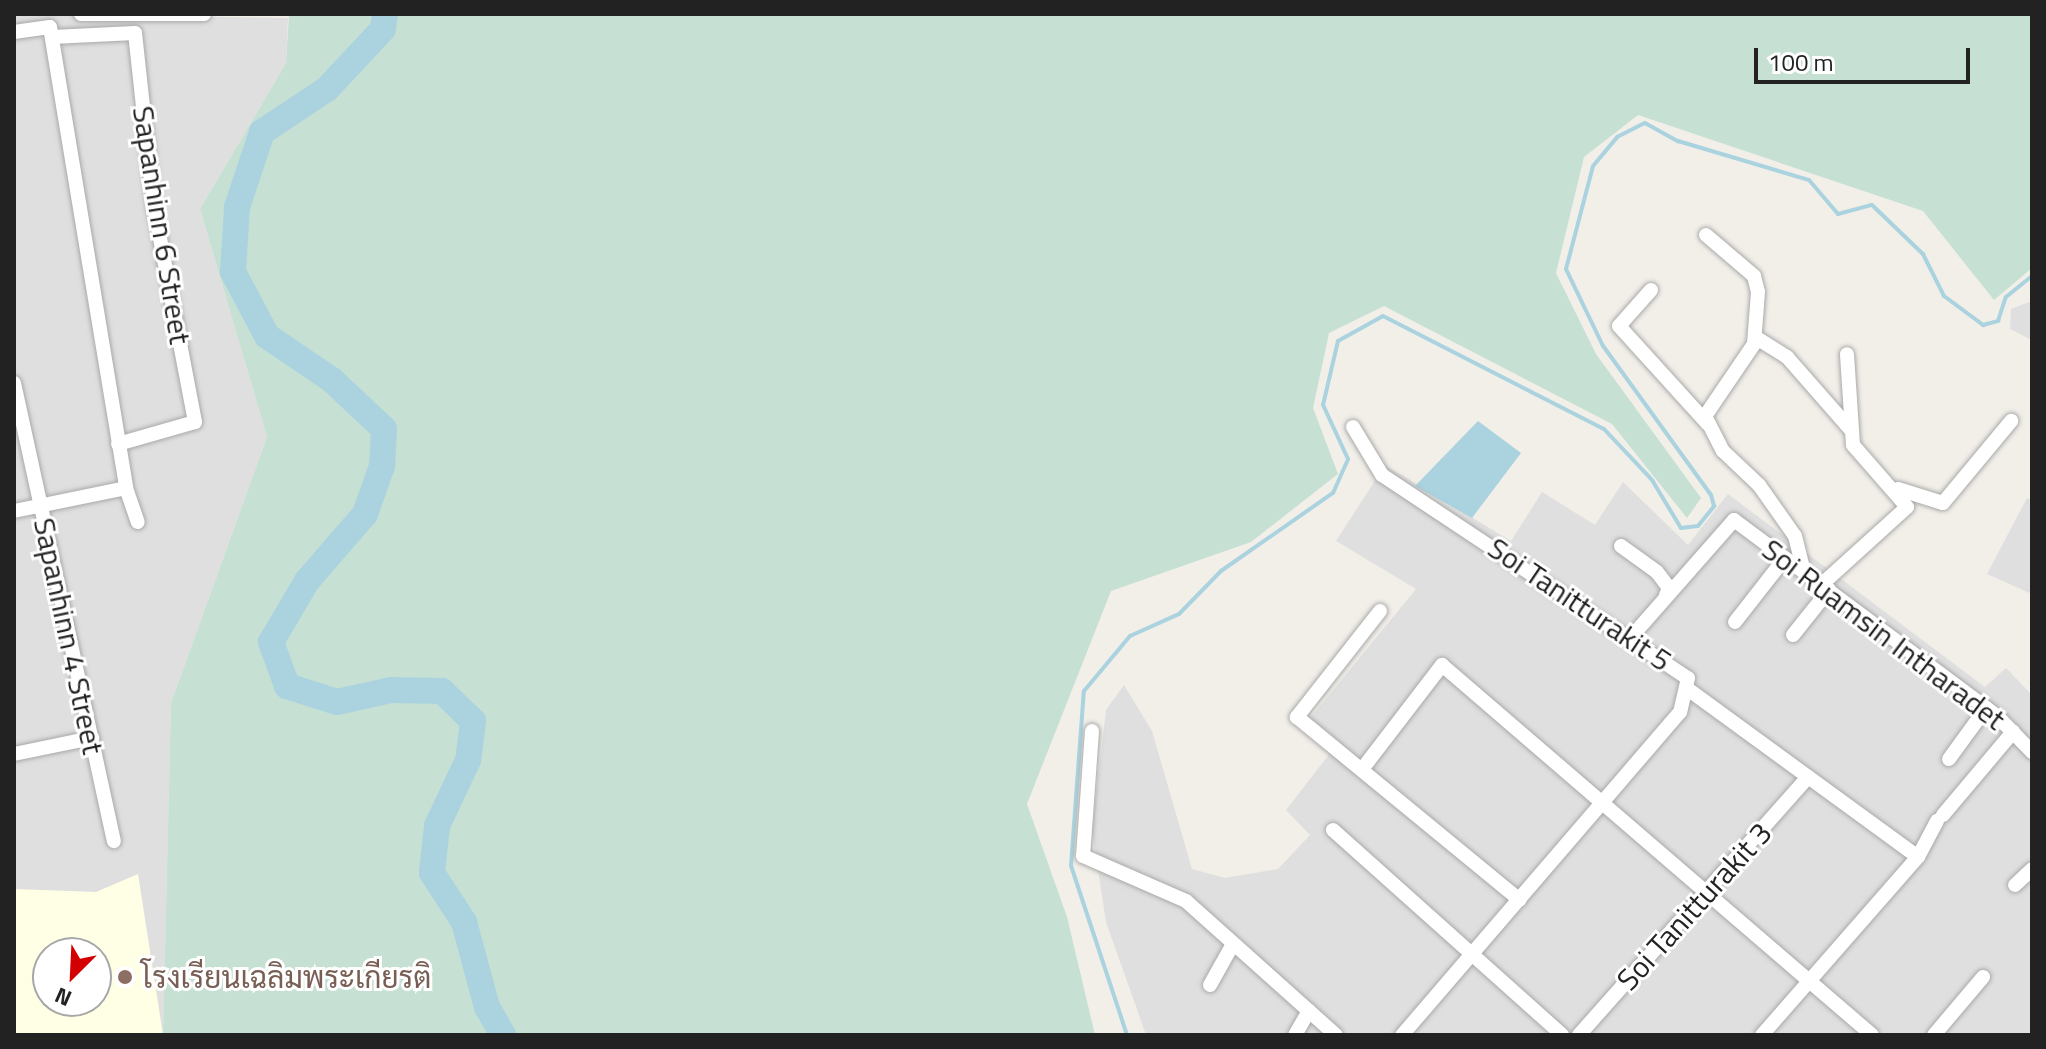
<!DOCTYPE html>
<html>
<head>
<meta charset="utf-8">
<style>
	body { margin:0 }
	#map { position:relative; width:2046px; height:1049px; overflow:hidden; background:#f2efe9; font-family:"Titillium Web",Sarabun,sans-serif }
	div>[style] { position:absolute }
	.residential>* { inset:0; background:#e0dfdf }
	.education>* { inset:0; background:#ffffe5 }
	.wetland>* { inset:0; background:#c6e0d4 }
	.water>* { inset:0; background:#aad3df }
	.stream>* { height:4px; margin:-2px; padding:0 2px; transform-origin:2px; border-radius:2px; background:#aad3df }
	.river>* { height:26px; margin:-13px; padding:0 13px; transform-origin:13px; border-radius:13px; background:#aad3df }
	.roads { filter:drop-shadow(0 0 2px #a9a9a9) drop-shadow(0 0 2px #a9a9a9) }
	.minor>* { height:14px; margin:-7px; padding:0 7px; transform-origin:7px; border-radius:7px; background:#fff }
	.dots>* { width:22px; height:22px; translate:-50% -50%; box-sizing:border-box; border:4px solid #fff; border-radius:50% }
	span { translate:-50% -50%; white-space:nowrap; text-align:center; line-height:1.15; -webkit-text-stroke:6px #fff; paint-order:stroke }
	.street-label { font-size:30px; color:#222 }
	.education-label { font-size:30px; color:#785e54 }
	.left { translate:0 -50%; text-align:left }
	.frame { position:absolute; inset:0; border:16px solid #222; pointer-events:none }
	.north { position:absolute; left:32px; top:937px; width:80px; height:80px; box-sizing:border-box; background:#fff; border:2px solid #a7a7a7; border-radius:50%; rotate:204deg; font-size:22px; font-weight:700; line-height:32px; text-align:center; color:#222 }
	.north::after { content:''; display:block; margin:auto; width:28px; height:36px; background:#d40000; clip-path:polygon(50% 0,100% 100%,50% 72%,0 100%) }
	.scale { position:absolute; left:1754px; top:48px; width:216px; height:36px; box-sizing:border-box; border:4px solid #222; border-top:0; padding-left:10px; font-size:24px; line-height:28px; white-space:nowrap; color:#222; -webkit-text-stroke:6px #fff; paint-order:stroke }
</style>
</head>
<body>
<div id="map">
	<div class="residential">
		<i style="clip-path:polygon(evenodd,14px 14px,288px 18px,286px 63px,200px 209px,267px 437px,171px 703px,163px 1035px,14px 1035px,14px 14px,48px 953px,96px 953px,96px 1001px,48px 1001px,48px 953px)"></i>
		<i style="clip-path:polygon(2032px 301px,2032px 340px,2010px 329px,2011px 309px)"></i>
		<i style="clip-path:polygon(1385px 465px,1511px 541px,1542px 492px,1595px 525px,1623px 482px,1688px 545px,1728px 494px,1985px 687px,2006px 668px,2032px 695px,2032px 1035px,1146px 1035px,1106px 922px,1092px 830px,1106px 710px,1124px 685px,1152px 731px,1192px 869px,1225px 878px,1278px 869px,1310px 835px,1286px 810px,1334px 748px,1307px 722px,1416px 589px,1336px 541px)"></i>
		<i style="clip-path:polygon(2027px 498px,2032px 501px,2032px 594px,1987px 574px)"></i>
	</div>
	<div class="education">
		<i style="clip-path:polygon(evenodd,138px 874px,163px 1035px,14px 1035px,14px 889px,96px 892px,138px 874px,48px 953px,96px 953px,96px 1001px,48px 1001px,48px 953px)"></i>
	</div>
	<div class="wetland">
		<i style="clip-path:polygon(289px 14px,2032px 14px,2032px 268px,1994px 300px,1923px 211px,1638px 115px,1584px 157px,1556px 273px,1596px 354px,1701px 498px,1687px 518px,1612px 424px,1384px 306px,1329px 333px,1313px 408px,1338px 474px,1251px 542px,1111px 591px,1027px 804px,1067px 917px,1095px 1035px,163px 1035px,171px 703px,267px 437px,200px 209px,286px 63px)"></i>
	</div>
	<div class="water">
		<i style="clip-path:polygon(1478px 421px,1521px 453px,1472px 518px,1415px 486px)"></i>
	</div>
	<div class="stream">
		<i style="left:1127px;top:1035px;width:178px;rotate:-108.3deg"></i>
		<i style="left:1071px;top:866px;width:175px;rotate:-85.8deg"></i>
		<i style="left:1084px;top:691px;width:72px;rotate:-50.1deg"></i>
		<i style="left:1130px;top:636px;width:54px;rotate:-24.2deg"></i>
		<i style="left:1179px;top:614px;width:60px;rotate:-45.7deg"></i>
		<i style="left:1221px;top:571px;width:136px;rotate:-34.9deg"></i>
		<i style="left:1333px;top:493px;width:37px;rotate:-66deg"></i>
		<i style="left:1348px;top:459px;width:60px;rotate:-114.8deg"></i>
		<i style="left:1323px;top:405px;width:66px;rotate:-76.8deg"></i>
		<i style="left:1338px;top:341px;width:51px;rotate:-29.1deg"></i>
		<i style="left:1383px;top:316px;width:248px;rotate:27.1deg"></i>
		<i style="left:1604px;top:429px;width:70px;rotate:46.7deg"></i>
		<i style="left:1652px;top:480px;width:56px;rotate:58.9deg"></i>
		<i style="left:1681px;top:528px;width:17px;rotate:-7deg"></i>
		<i style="left:1698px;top:526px;width:26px;rotate:-51deg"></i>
		<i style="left:1714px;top:506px;width:11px;rotate:-105deg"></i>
		<i style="left:1711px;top:495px;width:184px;rotate:-125.9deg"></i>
		<i style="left:1603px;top:346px;width:85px;rotate:-115.7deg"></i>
		<i style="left:1566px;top:269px;width:106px;rotate:-75.3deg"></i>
		<i style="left:1593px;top:166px;width:38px;rotate:-50deg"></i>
		<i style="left:1617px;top:137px;width:31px;rotate:-27deg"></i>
		<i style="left:1645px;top:123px;width:38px;rotate:29deg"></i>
		<i style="left:1678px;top:141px;width:137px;rotate:16.6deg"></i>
		<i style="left:1809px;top:180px;width:45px;rotate:49.5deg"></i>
		<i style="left:1838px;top:214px;width:35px;rotate:-15deg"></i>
		<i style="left:1872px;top:205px;width:71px;rotate:43.9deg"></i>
		<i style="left:1923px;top:254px;width:47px;rotate:63.4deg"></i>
		<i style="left:1944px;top:296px;width:49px;rotate:36.6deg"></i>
		<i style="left:1983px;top:325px;width:16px;rotate:-15deg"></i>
		<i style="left:1998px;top:321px;width:25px;rotate:-72deg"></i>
		<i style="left:2006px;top:297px;width:33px;rotate:-39deg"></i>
	</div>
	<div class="river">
		<i style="left:385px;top:14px;width:15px;rotate:98deg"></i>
		<i style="left:383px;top:29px;width:82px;rotate:133deg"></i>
		<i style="left:327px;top:89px;width:78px;rotate:146.5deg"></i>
		<i style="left:262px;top:132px;width:79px;rotate:108.4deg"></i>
		<i style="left:237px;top:207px;width:65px;rotate:93.5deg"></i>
		<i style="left:233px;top:272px;width:72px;rotate:62deg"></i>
		<i style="left:267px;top:336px;width:78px;rotate:34.1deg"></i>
		<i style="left:332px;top:380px;width:71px;rotate:43.3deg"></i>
		<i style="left:384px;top:429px;width:37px;rotate:93deg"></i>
		<i style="left:382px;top:466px;width:51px;rotate:109.5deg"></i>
		<i style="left:365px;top:514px;width:89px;rotate:130.9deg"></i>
		<i style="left:307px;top:581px;width:71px;rotate:120.5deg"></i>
		<i style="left:271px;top:642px;width:47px;rotate:70deg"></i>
		<i style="left:287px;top:686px;width:52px;rotate:17.7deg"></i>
		<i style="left:337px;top:702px;width:55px;rotate:-12.5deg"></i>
		<i style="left:391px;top:690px;width:51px;rotate:1.1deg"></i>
		<i style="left:442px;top:691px;width:43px;rotate:44.1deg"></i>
		<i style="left:473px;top:721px;width:39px;rotate:97deg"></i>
		<i style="left:468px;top:760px;width:73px;rotate:115.2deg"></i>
		<i style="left:437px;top:826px;width:47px;rotate:96.1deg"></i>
		<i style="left:432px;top:873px;width:59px;rotate:56.9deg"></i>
		<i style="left:464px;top:922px;width:88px;rotate:74.9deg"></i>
		<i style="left:487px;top:1007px;width:32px;rotate:60deg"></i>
	</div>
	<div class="roads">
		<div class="minor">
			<i style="left:81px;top:14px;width:123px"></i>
			<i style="left:14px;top:32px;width:36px;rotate:-8deg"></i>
			<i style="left:50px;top:27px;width:467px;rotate:80.6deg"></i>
			<i style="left:52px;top:37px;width:83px;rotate:-2.8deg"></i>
			<i style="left:135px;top:33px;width:175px;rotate:83.8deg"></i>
			<i style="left:154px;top:207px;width:219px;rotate:79.2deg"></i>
			<i style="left:195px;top:422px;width:80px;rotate:164.1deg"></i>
			<i style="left:1706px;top:235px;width:63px;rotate:40.5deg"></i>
			<i style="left:1754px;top:276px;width:16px;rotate:76deg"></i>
			<i style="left:1758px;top:292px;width:52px;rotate:94.4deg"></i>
			<i style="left:1754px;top:344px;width:87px;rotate:124.2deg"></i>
			<i style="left:1705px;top:416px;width:39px;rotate:63deg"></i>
			<i style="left:1723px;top:451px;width:50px;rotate:43.4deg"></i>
			<i style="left:1759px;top:485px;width:62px;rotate:54.8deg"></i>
			<i style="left:1795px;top:536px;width:36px;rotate:76deg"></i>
			<i style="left:1651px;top:290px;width:48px;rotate:131.6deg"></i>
			<i style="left:1619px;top:326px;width:132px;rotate:47.8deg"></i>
			<i style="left:1755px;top:337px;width:38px;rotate:32deg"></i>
			<i style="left:1787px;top:357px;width:97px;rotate:48.8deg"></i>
			<i style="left:14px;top:383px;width:469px;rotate:77.7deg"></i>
			<i style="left:1353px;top:427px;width:56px;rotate:58.9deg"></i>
			<i style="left:1382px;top:475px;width:367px;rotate:33.6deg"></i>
			<i style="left:1688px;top:678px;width:35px;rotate:103deg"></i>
			<i style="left:1680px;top:712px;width:426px;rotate:130.7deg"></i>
			<i style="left:1898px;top:489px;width:47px;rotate:17.3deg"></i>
			<i style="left:1943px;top:503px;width:107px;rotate:-50.3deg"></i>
			<i style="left:14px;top:511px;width:114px;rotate:-11.6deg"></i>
			<i style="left:126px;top:488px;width:36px;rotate:71deg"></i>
			<i style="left:1621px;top:546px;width:44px;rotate:35.8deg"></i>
			<i style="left:1657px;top:572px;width:20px;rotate:53deg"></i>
			<i style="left:1669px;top:588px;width:8px;rotate:113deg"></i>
			<i style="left:1821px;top:585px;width:116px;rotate:-42.2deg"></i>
			<i style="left:1907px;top:507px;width:82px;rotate:-131.1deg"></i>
			<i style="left:1853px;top:445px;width:91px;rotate:-93.8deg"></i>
			<i style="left:1380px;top:611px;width:135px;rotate:128.1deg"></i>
			<i style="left:1297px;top:717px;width:288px;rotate:39.4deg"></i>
			<i style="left:1735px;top:622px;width:81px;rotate:-52deg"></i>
			<i style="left:1633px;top:635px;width:153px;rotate:-48.7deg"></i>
			<i style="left:1734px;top:520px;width:329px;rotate:36.7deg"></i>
			<i style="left:1998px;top:717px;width:49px;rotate:45.8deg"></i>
			<i style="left:1793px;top:635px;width:58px;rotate:-51.3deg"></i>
			<i style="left:1689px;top:690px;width:283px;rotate:36.1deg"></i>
			<i style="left:1092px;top:731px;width:125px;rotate:94.1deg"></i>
			<i style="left:1083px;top:856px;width:112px;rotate:23.6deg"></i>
			<i style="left:1186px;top:901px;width:201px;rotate:41.8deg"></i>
			<i style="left:14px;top:754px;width:80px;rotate:-11.6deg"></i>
			<i style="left:1949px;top:759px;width:63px;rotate:-54deg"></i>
			<i style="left:1363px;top:768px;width:130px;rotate:-52.5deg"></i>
			<i style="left:1442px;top:665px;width:567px;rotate:40.71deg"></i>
			<i style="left:1943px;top:815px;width:109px;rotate:-49.9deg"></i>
			<i style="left:1333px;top:830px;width:307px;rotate:41.8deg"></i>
			<i style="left:2015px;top:885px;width:23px;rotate:-43deg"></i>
			<i style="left:1210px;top:985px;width:47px;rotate:-60.7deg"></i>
			<i style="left:1295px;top:1035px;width:28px;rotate:-60deg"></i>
			<i style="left:1579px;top:1035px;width:345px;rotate:-48.4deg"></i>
			<i style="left:1762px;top:1035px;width:237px;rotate:-48.8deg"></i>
			<i style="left:1918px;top:857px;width:41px;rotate:-62.2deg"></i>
			<i style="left:1934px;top:1035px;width:76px;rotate:-49.8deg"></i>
		</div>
	</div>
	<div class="dots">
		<i style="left:125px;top:977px;background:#8d6e63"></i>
	</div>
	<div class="street-label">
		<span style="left:162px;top:225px;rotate:81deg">Sapanhinn 6 Street</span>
		<span style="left:1580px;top:604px;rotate:34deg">Soi Tanitturakit 5</span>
		<span style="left:1884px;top:634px;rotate:37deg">Soi Ruamsin Intharadet</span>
		<span style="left:69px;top:636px;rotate:78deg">Sapanhinn 4 Street</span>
		<span style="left:1694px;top:906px;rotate:-48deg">Soi Tanitturakit 3</span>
	</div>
	<div class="education-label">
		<span class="left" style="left:141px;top:977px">โรงเรียนเฉลิมพระเกียรติ</span>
	</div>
	<div class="frame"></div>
	<div class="north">N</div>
	<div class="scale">100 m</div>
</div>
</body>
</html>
